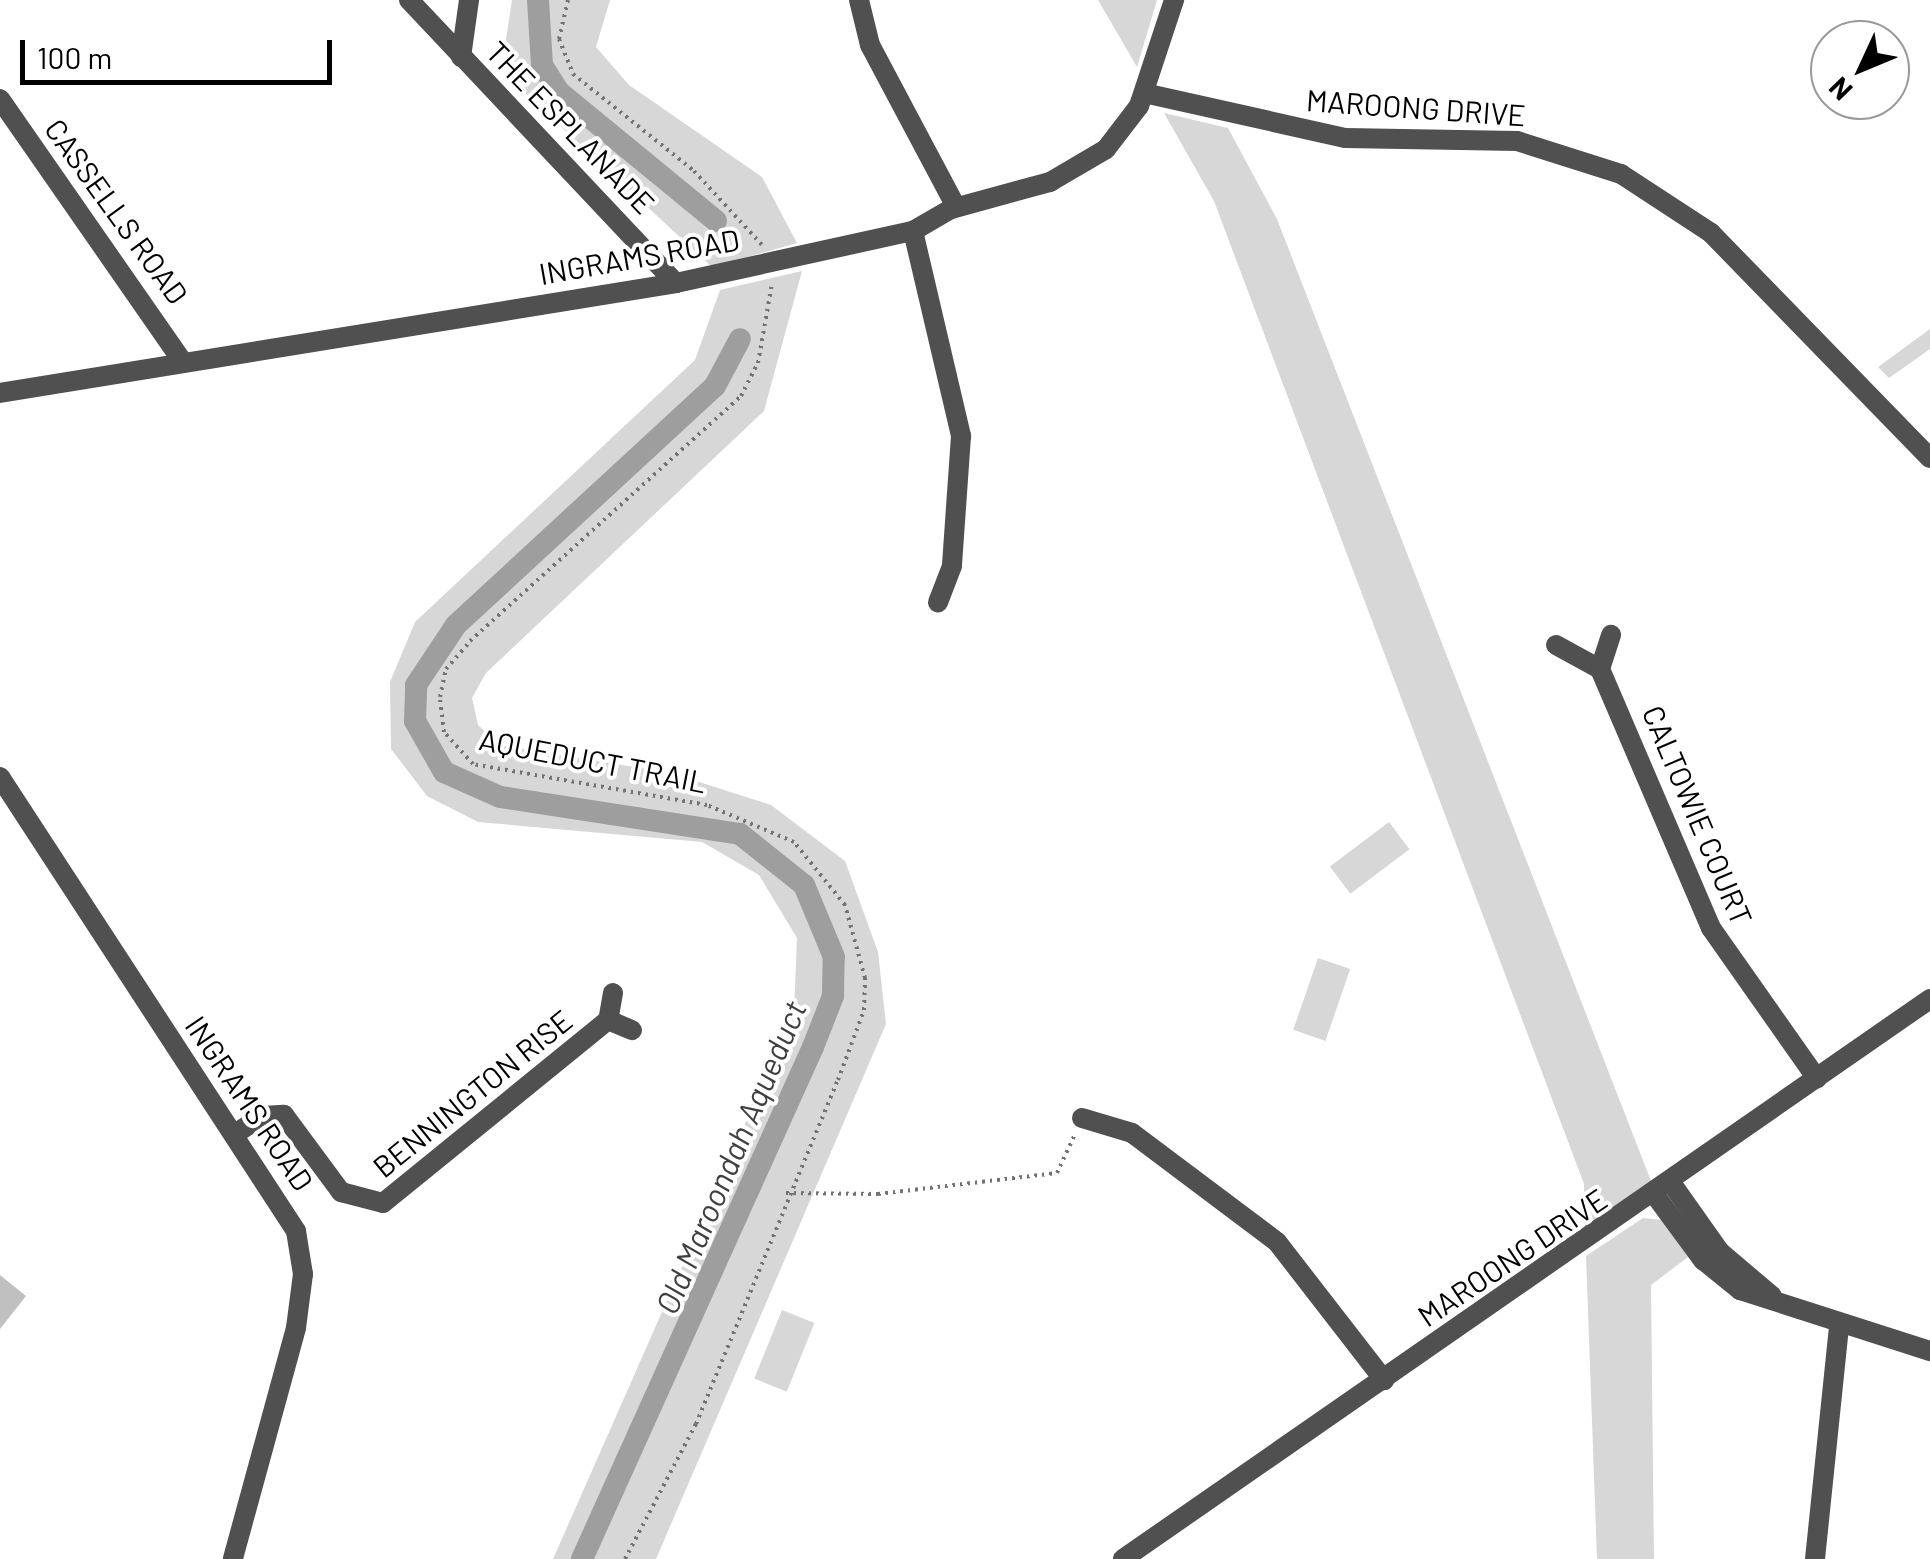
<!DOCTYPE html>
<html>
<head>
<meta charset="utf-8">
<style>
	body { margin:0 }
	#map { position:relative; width:1930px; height:1559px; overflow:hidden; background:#fff; font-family:Barlow,sans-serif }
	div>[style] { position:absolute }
	.green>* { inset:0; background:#d7d7d7; transform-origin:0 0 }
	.canal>* { height:22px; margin:-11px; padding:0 11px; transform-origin:11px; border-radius:11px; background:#9e9e9e }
	.building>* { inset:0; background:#c0c0c0 }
	.path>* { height:4px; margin-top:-2px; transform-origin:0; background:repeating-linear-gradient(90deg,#727272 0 2.5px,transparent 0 7.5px) }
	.minor>* { height:20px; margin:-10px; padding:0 10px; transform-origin:10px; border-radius:10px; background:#505050 }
	.tertiary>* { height:20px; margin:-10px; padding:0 10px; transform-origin:10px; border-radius:10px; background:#505050 }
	span { translate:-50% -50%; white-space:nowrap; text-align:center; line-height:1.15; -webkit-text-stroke:8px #fff; paint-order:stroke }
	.street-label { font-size:30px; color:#000 }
	.water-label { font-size:32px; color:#3f3f3f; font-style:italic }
	.north { position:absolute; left:1810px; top:20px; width:100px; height:100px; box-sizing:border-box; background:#fff; border:2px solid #999; border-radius:50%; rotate:226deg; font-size:28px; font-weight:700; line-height:40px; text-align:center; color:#000 }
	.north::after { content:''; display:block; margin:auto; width:35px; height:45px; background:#000; clip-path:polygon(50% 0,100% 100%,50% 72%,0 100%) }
	.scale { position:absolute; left:20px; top:40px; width:312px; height:45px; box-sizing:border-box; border:5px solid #000; border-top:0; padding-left:12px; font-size:30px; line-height:35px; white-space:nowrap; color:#000; -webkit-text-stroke:8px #fff; paint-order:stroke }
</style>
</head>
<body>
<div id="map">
	<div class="green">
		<i style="clip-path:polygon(512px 0,610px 0,596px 47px,629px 85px,762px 177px,797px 243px,712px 267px,526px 94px,506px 39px)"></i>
		<i style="clip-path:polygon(1098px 0,1157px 0,1137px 67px)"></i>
		<i style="clip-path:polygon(1164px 113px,1228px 128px,1277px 219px,1651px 1181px,1585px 1227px,1584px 1184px,1214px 201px)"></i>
		<i style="clip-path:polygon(802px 271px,764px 411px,486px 673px,472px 698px,478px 725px,500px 745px,671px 773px,771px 805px,845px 861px,878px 952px,886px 1024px,656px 1559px,553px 1559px,794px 1013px,797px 938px,759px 875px,702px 842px,478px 822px,427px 796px,391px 749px,390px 682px,415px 622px,695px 360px,720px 290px)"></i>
		<i style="clip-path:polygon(1930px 329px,1930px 349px,1889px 378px,1878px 367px)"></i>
		<i style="left:1389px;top:822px;width:34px;height:74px;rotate:53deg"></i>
		<i style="left:1318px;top:958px;width:34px;height:76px;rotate:19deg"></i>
		<i style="clip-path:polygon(1643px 1218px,1663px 1220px,1688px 1257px,1651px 1285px,1654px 1559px,1597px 1559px,1586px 1256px)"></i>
		<i style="left:782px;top:1310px;width:35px;height:74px;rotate:22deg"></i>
	</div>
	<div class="canal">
		<i style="left:538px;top:0;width:65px;rotate:86.5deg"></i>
		<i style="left:542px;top:65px;width:32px;rotate:58deg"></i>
		<i style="left:559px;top:92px;width:203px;rotate:39.4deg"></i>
		<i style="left:582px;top:1559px;width:562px;rotate:-65.72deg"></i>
		<i style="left:813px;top:1047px;width:55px;rotate:-68.6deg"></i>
		<i style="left:833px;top:996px;width:39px;rotate:-89deg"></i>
		<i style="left:834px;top:957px;width:78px;rotate:-112.6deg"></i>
		<i style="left:804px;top:885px;width:82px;rotate:-141.4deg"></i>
		<i style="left:740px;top:834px;width:243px;rotate:-171.2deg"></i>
		<i style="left:500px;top:797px;width:61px;rotate:-155.9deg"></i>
		<i style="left:444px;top:772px;width:59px;rotate:-119.6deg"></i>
		<i style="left:415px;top:721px;width:36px;rotate:-88deg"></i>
		<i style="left:416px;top:685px;width:72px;rotate:-56.3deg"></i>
		<i style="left:456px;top:625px;width:352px;rotate:-42.7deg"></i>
		<i style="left:715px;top:386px;width:53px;rotate:-62deg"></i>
	</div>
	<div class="building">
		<i style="clip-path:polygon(0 1275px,26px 1296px,0 1329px)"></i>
	</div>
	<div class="path">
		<i style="left:568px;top:0;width:40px;rotate:103deg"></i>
		<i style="left:559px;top:39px;width:38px;rotate:68deg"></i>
		<i style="left:573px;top:74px;width:155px;rotate:38.7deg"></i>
		<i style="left:694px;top:171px;width:100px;rotate:47.4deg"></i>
		<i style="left:786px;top:1193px;width:92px;rotate:0.6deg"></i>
		<i style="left:878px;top:1194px;width:180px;rotate:-6.7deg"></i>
		<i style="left:1057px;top:1173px;width:43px;rotate:-65.2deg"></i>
		<i style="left:625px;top:1559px;width:153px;rotate:-62.3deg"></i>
		<i style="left:696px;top:1424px;width:372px;rotate:-67.6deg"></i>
		<i style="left:838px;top:1080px;width:75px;rotate:-69.6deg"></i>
		<i style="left:864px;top:1010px;width:32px;rotate:-88deg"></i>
		<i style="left:865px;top:978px;width:76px;rotate:-105.3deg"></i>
		<i style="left:845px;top:905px;width:81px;rotate:-129deg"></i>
		<i style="left:794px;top:842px;width:95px;rotate:-157deg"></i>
		<i style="left:707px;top:805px;width:238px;rotate:-170.1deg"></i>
		<i style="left:473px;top:764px;width:43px;rotate:-132.2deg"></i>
		<i style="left:444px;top:732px;width:35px;rotate:-97deg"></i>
		<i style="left:440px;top:697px;width:29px;rotate:-78deg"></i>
		<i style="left:446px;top:669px;width:37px;rotate:-49deg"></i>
		<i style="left:470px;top:641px;width:365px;rotate:-42.1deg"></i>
		<i style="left:741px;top:396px;width:37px;rotate:-63deg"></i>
		<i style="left:758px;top:363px;width:80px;rotate:-80deg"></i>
	</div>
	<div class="minor">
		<i style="left:409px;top:0;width:389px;rotate:46.7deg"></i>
		<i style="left:859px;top:0;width:46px;rotate:76.3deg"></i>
		<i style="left:870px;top:45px;width:183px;rotate:62deg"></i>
		<i style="left:461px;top:57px;width:58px;rotate:-82deg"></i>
		<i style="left:1144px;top:93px;width:206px;rotate:12.6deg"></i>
		<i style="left:1345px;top:138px;width:172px;rotate:1deg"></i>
		<i style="left:1517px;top:141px;width:109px;rotate:17.6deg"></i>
		<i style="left:1621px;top:174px;width:108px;rotate:33.2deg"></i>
		<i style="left:1711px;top:233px;width:314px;rotate:45.8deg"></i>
		<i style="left:0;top:99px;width:317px;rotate:55.2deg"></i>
		<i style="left:913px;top:231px;width:211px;rotate:76.8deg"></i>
		<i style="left:961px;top:436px;width:130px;rotate:94deg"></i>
		<i style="left:952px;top:566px;width:39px;rotate:111deg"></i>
		<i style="left:1556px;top:645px;width:50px;rotate:28.6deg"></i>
		<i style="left:1600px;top:669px;width:36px;rotate:-72deg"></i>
		<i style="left:1600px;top:669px;width:282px;rotate:66.8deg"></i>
		<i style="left:1711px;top:928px;width:184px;rotate:54.9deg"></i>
		<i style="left:613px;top:993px;width:27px;rotate:100deg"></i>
		<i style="left:608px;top:1020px;width:26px;rotate:23deg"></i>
		<i style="left:1082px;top:1118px;width:52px;rotate:16.7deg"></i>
		<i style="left:1132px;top:1133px;width:181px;rotate:36.9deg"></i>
		<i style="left:1277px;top:1242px;width:175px;rotate:52.2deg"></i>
		<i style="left:238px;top:1132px;width:29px;rotate:-34deg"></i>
		<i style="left:262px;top:1116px;width:22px;rotate:-3deg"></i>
		<i style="left:284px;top:1115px;width:96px;rotate:53.5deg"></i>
		<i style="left:341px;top:1192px;width:43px;rotate:14.7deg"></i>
		<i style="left:383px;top:1203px;width:290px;rotate:-39.1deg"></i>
		<i style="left:1672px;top:1184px;width:83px;rotate:54.8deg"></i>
		<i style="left:1720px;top:1252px;width:68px;rotate:40.2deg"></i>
		<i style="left:1655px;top:1195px;width:81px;rotate:53.6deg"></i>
		<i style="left:1703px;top:1260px;width:48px;rotate:39deg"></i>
		<i style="left:1740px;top:1290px;width:200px;rotate:17.8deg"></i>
		<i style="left:1123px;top:1559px;width:982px;rotate:-34.76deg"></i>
		<i style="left:1815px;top:1559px;width:234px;rotate:-84.1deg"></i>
	</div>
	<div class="tertiary">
		<i style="left:0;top:393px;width:685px;rotate:-9.24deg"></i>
		<i style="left:676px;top:283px;width:243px;rotate:-12.4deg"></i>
		<i style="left:913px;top:231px;width:44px;rotate:-30.1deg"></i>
		<i style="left:951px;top:209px;width:103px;rotate:-15.3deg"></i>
		<i style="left:1050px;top:182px;width:65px;rotate:-30.5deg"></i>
		<i style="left:1106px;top:149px;width:54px;rotate:-52.5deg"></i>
		<i style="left:1139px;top:106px;width:112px;rotate:-71.7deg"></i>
		<i style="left:0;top:777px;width:542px;rotate:56.9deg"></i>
		<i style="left:296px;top:1231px;width:44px;rotate:80.8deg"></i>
		<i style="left:303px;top:1274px;width:54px;rotate:97.4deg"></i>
		<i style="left:296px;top:1328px;width:239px;rotate:105.3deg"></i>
	</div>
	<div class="street-label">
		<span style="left:1416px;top:107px;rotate:4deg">MAROONG DRIVE</span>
		<span style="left:571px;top:127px;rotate:46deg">THE ESPLANADE</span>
		<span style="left:117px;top:211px;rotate:54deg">CASSELLS ROAD</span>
		<span style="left:639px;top:256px;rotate:-10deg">INGRAMS ROAD</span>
		<span style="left:593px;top:760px;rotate:11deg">AQUEDUCT TRAIL</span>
		<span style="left:1698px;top:815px;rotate:67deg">CALTOWIE COURT</span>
		<span style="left:472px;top:1093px;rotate:-39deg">BENNINGTON RISE</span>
		<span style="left:250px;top:1103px;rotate:56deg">INGRAMS ROAD</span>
		<span style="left:1512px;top:1257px;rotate:-34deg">MAROONG DRIVE</span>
	</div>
	<div class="water-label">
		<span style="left:730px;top:1157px;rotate:-67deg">Old Maroondah Aqueduct</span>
	</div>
	<div class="north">N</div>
	<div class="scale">100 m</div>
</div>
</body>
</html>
